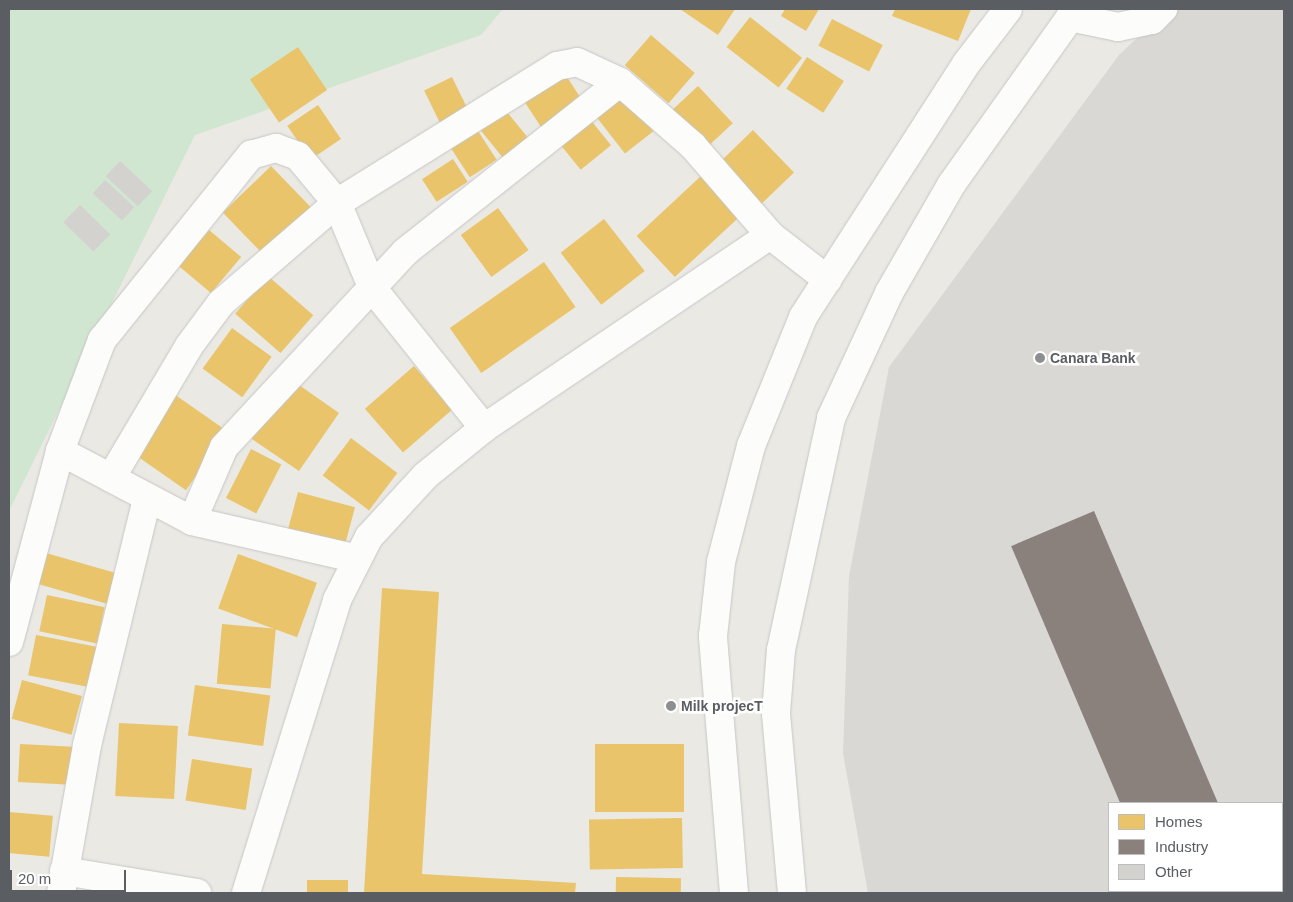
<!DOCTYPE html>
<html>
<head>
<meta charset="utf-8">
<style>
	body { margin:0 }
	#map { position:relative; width:1293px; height:902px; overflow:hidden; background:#eae9e4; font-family:Helvetica,sans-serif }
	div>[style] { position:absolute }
	.industrial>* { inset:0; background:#d9d8d4 }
	.green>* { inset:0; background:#d1e6d0 }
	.homes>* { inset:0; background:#e9c46a; transform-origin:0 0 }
	.industry>* { inset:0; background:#8a817c; transform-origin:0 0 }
	.building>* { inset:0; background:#d4d2cf; transform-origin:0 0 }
	.roads { filter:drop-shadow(0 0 1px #c6c6c5) drop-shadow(0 0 1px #c6c6c5) }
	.street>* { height:28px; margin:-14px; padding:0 14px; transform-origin:14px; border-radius:14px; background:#fcfcfb }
	.secondary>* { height:28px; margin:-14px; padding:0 14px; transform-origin:14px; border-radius:14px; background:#fcfcfb }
	.dots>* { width:14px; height:14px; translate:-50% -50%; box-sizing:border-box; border:2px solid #fff; border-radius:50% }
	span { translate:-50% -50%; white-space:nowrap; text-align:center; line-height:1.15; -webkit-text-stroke:5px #fff; paint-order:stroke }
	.poi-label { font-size:14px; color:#5a5d62; font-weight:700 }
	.left { translate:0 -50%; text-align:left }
	.frame { position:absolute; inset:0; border:10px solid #5a5d62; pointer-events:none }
	.legend { position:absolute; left:1108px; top:802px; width:175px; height:90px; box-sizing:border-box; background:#fff; border:1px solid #bdbec0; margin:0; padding:6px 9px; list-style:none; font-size:15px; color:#5a5d62 }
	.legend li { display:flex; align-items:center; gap:10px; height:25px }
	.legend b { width:25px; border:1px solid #bdbec0 }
	.scale { position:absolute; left:10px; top:870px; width:116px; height:22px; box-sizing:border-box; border:2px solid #5a5d62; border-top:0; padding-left:6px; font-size:15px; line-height:18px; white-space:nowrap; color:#5a5d62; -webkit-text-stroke:4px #fff; paint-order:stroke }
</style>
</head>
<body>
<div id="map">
	<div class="industrial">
		<i style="clip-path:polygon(evenodd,1168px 9px,1284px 9px,1284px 893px,868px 893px,843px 753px,849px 576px,889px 367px,1119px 55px,1168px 9px,1109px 803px,1282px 803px,1282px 891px,1109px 891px,1109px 803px)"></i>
	</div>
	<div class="green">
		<i style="clip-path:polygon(9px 9px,503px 9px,481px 35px,195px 135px,9px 511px)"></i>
	</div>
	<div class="homes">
		<i style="clip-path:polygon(680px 9px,735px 9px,718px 35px)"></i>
		<i style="clip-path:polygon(785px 9px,819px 9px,806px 31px,781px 16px)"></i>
		<i style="clip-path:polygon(895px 9px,971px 9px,958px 41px,892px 16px)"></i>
		<i style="left:750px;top:17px;width:66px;height:38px;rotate:38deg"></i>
		<i style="left:832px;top:19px;width:57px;height:30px;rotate:27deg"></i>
		<i style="left:651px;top:35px;width:58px;height:40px;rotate:41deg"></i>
		<i style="left:298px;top:47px;width:52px;height:58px;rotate:56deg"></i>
		<i style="left:807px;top:57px;width:44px;height:38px;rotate:33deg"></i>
		<i style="left:565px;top:74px;width:35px;height:49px;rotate:57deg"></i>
		<i style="left:452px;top:77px;width:37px;height:31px;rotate:64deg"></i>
		<i style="left:698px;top:86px;width:51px;height:37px;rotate:47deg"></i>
		<i style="left:625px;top:95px;width:46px;height:36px;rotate:52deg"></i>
		<i style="left:318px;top:105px;width:41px;height:37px;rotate:56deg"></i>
		<i style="left:503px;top:107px;width:41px;height:32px;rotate:51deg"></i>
		<i style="left:589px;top:118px;width:35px;height:39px;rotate:51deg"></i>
		<i style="left:476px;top:128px;width:38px;height:32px;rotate:57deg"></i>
		<i style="left:753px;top:130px;width:59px;height:47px;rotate:46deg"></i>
		<i style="left:453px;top:159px;width:27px;height:37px;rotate:57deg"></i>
		<i style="left:271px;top:166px;width:58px;height:67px;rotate:46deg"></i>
		<i style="left:701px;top:176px;width:56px;height:88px;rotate:47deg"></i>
		<i style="left:498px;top:208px;width:52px;height:46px;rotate:54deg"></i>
		<i style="left:604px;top:219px;width:66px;height:55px;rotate:52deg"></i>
		<i style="left:209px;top:230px;width:42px;height:47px;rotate:40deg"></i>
		<i style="left:544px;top:262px;width:55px;height:115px;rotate:55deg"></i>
		<i style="left:268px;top:276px;width:60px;height:50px;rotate:41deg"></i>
		<i style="left:232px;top:328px;width:49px;height:50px;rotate:36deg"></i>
		<i style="left:414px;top:366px;width:58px;height:65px;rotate:49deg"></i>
		<i style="clip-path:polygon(299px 385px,339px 413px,299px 471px,249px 437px)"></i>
		<i style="left:174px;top:394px;width:65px;height:72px;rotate:35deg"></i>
		<i style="left:351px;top:438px;width:58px;height:47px;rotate:37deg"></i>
		<i style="left:251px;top:449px;width:34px;height:55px;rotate:27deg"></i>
		<i style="left:298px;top:492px;width:59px;height:38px;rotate:15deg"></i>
		<i style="left:46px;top:553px;width:77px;height:32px;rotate:16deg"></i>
		<i style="left:238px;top:554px;width:84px;height:58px;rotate:20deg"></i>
		<i style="clip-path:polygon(382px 588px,439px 592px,422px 874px,576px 883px,575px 893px,364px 893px)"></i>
		<i style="left:47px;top:595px;width:59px;height:37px;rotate:12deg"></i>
		<i style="left:222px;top:624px;width:54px;height:60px;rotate:5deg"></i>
		<i style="left:36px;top:635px;width:63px;height:41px;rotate:11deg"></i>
		<i style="left:22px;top:680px;width:62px;height:40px;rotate:15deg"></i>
		<i style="left:195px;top:685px;width:76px;height:51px;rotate:8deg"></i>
		<i style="left:119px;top:723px;width:59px;height:73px;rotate:3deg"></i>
		<i style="left:20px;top:744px;width:53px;height:38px;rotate:3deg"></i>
		<i style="left:684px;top:744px;width:68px;height:89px;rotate:90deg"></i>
		<i style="left:192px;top:759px;width:61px;height:42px;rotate:9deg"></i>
		<i style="left:9px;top:812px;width:44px;height:41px;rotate:5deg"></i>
		<i style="left:682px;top:818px;width:50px;height:93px;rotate:89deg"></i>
		<i style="left:616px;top:877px;width:65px;height:16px;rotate:1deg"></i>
		<i style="left:307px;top:880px;width:41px;height:13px"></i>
		<i style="clip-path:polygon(65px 890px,87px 892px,87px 893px,65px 893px)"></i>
	</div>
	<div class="industry">
		<i style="left:1094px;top:511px;width:317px;height:90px;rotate:67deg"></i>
		<i style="clip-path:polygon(1284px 874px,1284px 893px,1257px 893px,1282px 891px)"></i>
	</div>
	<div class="building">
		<i style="left:120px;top:161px;width:44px;height:21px;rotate:43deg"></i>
		<i style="left:105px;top:180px;width:40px;height:18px;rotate:43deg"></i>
		<i style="left:80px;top:205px;width:42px;height:24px;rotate:44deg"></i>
	</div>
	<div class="roads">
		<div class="street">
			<i style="left:1070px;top:17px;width:49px;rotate:11.8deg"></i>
			<i style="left:1118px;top:27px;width:35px;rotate:-12deg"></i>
			<i style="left:1152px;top:20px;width:16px;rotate:-45deg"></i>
			<i style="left:60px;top:451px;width:149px;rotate:27.9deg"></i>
			<i style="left:192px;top:521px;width:170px;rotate:12.9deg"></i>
			<i style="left:111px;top:478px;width:153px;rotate:-59.4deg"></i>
			<i style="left:189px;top:346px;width:54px;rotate:-53.3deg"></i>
			<i style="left:221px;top:303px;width:153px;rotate:-40.8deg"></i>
			<i style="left:337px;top:203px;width:259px;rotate:-31.9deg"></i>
			<i style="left:557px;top:66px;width:20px;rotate:-11deg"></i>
			<i style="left:577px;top:62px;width:47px;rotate:24.9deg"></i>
			<i style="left:620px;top:82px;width:97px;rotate:41.2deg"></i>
			<i style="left:693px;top:146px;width:118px;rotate:49.1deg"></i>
			<i style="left:192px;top:521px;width:81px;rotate:-66.6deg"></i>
			<i style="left:224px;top:447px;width:266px;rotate:-47.1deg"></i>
			<i style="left:405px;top:252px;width:274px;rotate:-38.3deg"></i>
			<i style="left:9px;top:642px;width:198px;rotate:-75deg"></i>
			<i style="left:60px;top:451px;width:119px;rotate:-69.3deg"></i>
			<i style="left:102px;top:340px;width:238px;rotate:-51.2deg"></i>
			<i style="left:251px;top:155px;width:26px;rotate:-16deg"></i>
			<i style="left:276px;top:148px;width:23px;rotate:20deg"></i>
			<i style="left:298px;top:156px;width:61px;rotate:50.3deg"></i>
			<i style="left:337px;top:203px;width:93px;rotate:67.3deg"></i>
			<i style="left:373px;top:289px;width:178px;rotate:51.4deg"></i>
			<i style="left:64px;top:871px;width:135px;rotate:9.4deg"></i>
			<i style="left:61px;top:893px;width:150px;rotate:-80deg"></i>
			<i style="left:87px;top:745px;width:254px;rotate:-76.3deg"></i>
			<i style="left:246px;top:893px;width:307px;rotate:-72.7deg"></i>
			<i style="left:337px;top:600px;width:71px;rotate:-63.1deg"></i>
			<i style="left:369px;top:537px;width:83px;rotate:-47.4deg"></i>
			<i style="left:425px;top:476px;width:76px;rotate:-39.1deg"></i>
			<i style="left:484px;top:428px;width:345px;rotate:-34deg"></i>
			<i style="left:770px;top:235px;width:73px;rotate:37.8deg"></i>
		</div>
		<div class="secondary">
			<i style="left:734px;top:893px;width:258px;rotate:-94.7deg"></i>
			<i style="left:713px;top:636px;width:74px;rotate:-83.8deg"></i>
			<i style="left:721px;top:562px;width:120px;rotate:-75.5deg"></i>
			<i style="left:751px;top:446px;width:139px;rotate:-68deg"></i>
			<i style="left:803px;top:317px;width:301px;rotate:-57.2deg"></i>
			<i style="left:966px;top:64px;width:69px;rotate:-52.6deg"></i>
			<i style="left:792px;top:893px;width:181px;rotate:-95.1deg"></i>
			<i style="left:776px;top:713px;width:63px;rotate:-85.5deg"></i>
			<i style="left:781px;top:650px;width:237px;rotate:-77.8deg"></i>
			<i style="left:831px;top:418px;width:138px;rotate:-65.1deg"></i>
			<i style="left:889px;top:293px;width:125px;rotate:-60.1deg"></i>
			<i style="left:951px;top:185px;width:216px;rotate:-54.6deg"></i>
		</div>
	</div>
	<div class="dots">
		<i style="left:1040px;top:358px;background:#8c8e90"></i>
		<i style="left:671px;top:706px;background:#8c8e90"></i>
	</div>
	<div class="poi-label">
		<span class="left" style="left:1050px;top:358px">Canara Bank</span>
		<span class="left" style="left:681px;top:706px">Milk projecT</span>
	</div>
	<div class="frame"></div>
	<ul class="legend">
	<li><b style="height:14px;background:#e9c46a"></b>Homes</li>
	<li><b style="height:14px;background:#8a817c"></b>Industry</li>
	<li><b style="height:14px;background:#d4d2cf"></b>Other</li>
	</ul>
	<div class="scale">20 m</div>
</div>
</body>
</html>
